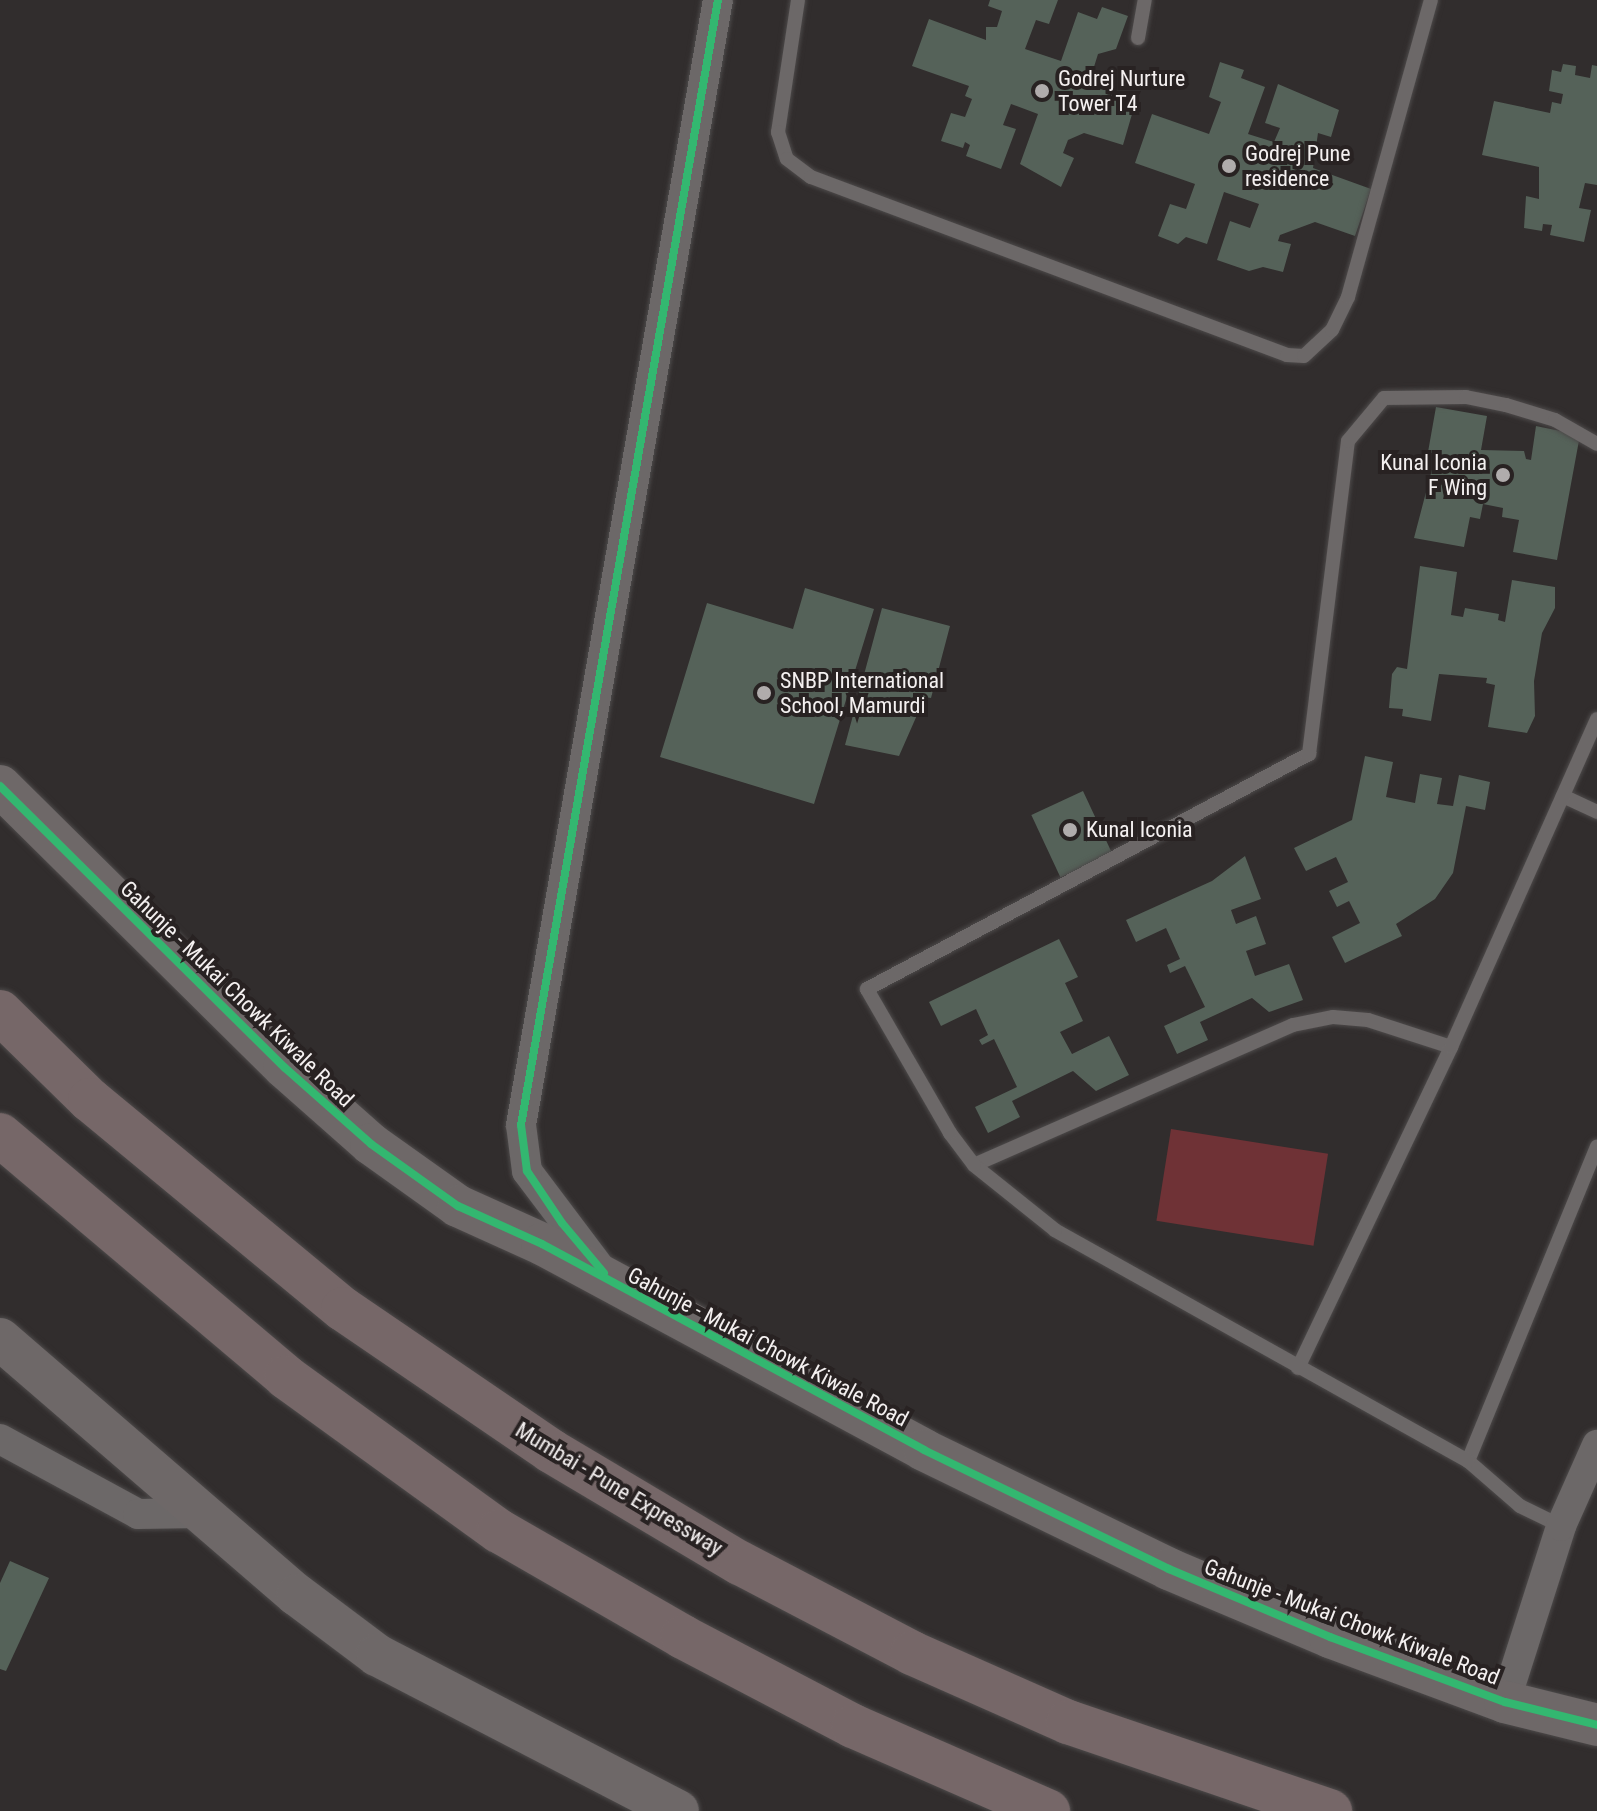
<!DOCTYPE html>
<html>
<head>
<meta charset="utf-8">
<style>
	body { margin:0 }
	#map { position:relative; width:1597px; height:1811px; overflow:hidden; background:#312d2d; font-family:"Roboto Condensed",sans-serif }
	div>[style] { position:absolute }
	.green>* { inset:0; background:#6f3236; transform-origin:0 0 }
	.building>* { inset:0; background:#556259; transform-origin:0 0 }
	.roads { filter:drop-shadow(0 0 2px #4d4a4a) drop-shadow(0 0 2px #4d4a4a) }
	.lane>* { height:14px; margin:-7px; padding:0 7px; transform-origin:7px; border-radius:7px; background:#6c6868 }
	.street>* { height:30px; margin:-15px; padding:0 15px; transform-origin:15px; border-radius:15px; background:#6c6868 }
	.secondary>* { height:42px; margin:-21px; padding:0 21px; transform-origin:21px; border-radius:21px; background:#6e6868 }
	.highway>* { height:44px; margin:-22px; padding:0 22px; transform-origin:22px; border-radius:22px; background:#766768 }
	.cycleway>* { height:8px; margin:-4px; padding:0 4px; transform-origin:4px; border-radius:4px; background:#33b770 }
	.dots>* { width:22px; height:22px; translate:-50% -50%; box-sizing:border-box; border:4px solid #282222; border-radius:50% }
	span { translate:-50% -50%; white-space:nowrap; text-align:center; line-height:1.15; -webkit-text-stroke:8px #282222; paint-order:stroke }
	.poi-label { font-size:22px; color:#f4f0f0 }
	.left { translate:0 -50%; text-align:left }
	.right { translate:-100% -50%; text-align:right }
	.street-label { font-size:22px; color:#f4f0f0 }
</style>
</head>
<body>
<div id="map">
	<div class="green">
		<i style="left:1171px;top:1129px;width:159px;height:93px;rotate:9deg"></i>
	</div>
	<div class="building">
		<i style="clip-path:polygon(990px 0,1058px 0,1049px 24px,1036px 20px,1025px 49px,1061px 61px,1078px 12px,1097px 19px,1102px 7px,1128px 16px,1116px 49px,1098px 54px,1089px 83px,1137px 97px,1123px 145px,1084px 133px,1068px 140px,1063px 153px,1074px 158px,1061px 187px,1020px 164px,1038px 114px,1011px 104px,1003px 125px,1016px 129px,1001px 169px,966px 156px,970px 145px,965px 142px,963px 148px,941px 141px,951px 113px,965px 117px,972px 99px,965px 96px,969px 86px,912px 66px,929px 19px,986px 40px,986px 27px,997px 27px,1002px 11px,988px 6px)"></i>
		<i style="clip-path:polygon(1220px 62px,1244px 70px,1241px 78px,1265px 87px,1248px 134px,1274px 142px,1280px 128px,1265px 123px,1278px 84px,1339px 110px,1331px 137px,1318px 133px,1313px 168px,1371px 189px,1355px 236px,1315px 222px,1280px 235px,1278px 241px,1291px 244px,1283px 272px,1263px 267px,1249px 271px,1217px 260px,1230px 221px,1250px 228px,1259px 204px,1224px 192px,1207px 244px,1186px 237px,1178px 244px,1158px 236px,1170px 204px,1186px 209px,1195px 184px,1135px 163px,1152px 114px,1209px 134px,1221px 102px,1209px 97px)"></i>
		<i style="clip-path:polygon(1563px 64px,1576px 66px,1575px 75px,1590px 78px,1592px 65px,1597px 66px,1597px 185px,1585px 183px,1579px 208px,1591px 210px,1584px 242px,1550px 235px,1552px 225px,1543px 224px,1542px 231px,1524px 228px,1526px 196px,1539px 199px,1539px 167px,1482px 155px,1494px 101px,1550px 113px,1552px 102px,1561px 104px,1563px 94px,1549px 91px,1552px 70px,1561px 72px)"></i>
		<i style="clip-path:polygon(1436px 407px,1487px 416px,1481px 450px,1524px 451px,1526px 459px,1531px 460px,1536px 426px,1580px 435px,1557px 560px,1513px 552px,1519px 520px,1502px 517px,1503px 508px,1483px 504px,1480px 519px,1470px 517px,1464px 547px,1414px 538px,1436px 454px,1428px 452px)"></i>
		<i style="clip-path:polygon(1420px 566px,1457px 572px,1451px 615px,1463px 617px,1465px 608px,1499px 614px,1498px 620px,1505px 622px,1512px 580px,1555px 587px,1555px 608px,1542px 633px,1534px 681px,1535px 716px,1527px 733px,1488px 727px,1495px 685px,1486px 683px,1487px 678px,1439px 674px,1431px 721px,1402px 716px,1403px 709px,1389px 708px,1392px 674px,1397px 667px,1407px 669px)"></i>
		<i style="clip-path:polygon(805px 588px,874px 609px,814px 804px,660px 757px,707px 603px,793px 629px)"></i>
		<i style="clip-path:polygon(882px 608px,950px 626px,931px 698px,925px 697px,899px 756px,845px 745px)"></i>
		<i style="clip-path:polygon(1365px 756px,1393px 762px,1386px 797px,1415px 803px,1420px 774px,1442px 778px,1437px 804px,1453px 806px,1459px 775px,1490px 782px,1485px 810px,1466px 806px,1453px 873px,1435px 899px,1396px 924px,1402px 936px,1345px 963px,1332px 937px,1360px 923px,1349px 901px,1337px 907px,1329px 891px,1348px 882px,1336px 857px,1306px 871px,1294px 848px,1352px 820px)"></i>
		<i style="left:1083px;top:791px;width:69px;height:57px;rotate:65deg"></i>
		<i style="clip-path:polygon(1245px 856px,1261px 899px,1231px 910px,1236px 924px,1256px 916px,1266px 944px,1246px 951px,1255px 976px,1289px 964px,1303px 1000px,1269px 1012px,1252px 998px,1200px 1022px,1208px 1040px,1177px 1054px,1164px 1026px,1205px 1007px,1185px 966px,1170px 973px,1167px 965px,1180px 959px,1166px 928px,1136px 942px,1126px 920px,1212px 881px)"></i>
		<i style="clip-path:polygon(1059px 939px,1078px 977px,1065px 983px,1083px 1021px,1060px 1032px,1072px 1054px,1109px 1036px,1129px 1075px,1096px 1091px,1073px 1071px,1012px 1101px,1020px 1117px,988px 1133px,975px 1107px,1017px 1087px,994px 1039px,982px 1045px,979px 1040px,988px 1035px,976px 1009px,941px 1026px,929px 1002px)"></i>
		<i style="clip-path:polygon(10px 1561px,49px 1578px,6px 1671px,0 1669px,0 1583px)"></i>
	</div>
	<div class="roads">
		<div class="lane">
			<i style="left:798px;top:0;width:134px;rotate:98.6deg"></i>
			<i style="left:778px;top:132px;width:28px;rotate:72deg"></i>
			<i style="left:787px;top:159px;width:30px;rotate:37deg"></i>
			<i style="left:811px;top:177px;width:508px;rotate:20.5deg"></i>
			<i style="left:1287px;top:355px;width:17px;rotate:3deg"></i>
			<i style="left:1304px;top:356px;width:38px;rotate:-43deg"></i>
			<i style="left:1332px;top:330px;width:37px;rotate:-64deg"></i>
			<i style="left:1348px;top:297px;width:308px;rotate:-74.4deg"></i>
			<i style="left:1138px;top:38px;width:39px;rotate:-80deg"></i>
			<i style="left:1563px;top:796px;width:38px;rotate:25deg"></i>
			<i style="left:974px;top:1165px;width:348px;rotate:-23.7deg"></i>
			<i style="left:1293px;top:1025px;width:41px;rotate:-11.3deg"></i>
			<i style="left:1333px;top:1017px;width:35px;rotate:5deg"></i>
			<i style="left:1368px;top:1020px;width:87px;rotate:18deg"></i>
			<i style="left:1298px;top:1368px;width:356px;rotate:-64.5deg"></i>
			<i style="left:1451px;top:1047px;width:359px;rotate:-66deg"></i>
			<i style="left:1468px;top:1461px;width:340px;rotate:-67.7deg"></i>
			<i style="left:1561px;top:1526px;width:46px;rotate:-154deg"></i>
			<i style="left:1520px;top:1506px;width:69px;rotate:-139.1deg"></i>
			<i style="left:1468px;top:1461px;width:473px;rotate:-150.8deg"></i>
			<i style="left:1055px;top:1230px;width:104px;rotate:-141.3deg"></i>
			<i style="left:974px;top:1165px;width:40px;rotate:-127deg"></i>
			<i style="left:950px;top:1133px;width:166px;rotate:-120deg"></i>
			<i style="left:867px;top:989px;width:501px;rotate:-28deg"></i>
			<i style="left:1309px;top:754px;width:315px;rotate:-82.9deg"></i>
			<i style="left:1348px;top:441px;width:56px;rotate:-50.1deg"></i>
			<i style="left:1384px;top:398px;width:82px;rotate:-0.7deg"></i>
			<i style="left:1466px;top:397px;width:41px;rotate:11.3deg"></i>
			<i style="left:1506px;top:405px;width:51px;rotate:17deg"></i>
			<i style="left:1555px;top:420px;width:48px;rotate:29.7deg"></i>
		</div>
		<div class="street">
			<i style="left:600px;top:1268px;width:121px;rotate:-127deg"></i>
			<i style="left:527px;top:1171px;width:46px;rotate:-97.4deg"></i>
			<i style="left:521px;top:1125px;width:1142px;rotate:-80.07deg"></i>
			<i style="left:0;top:1439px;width:157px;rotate:28.5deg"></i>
			<i style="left:138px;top:1514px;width:62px;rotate:-0.9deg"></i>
			<i style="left:1505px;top:1702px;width:185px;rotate:-72.3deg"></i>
			<i style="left:1561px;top:1526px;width:89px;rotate:-66deg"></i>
		</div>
		<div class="secondary">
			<i style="left:0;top:786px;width:400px;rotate:44.7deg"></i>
			<i style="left:284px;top:1067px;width:116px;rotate:41.5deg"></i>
			<i style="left:371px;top:1144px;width:107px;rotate:35.5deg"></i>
			<i style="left:458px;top:1206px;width:92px;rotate:24.3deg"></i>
			<i style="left:542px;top:1244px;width:434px;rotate:28.3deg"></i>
			<i style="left:924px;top:1450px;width:272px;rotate:25.9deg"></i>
			<i style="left:1169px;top:1569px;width:175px;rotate:22.9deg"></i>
			<i style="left:1330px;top:1637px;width:187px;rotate:20.4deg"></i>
			<i style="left:1505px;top:1702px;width:95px;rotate:14deg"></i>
			<i style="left:0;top:1339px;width:392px;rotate:40.8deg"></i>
			<i style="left:297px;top:1595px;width:100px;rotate:36.9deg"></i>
			<i style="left:377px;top:1655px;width:339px;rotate:27.4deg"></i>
		</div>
		<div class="highway">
			<i style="left:0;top:1012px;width:126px;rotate:44.4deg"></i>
			<i style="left:90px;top:1100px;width:328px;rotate:39.6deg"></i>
			<i style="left:343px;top:1309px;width:252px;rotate:34.3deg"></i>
			<i style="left:551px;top:1451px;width:220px;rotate:30.7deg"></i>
			<i style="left:740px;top:1563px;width:194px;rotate:27.6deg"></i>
			<i style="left:912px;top:1653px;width:171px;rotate:23.9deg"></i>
			<i style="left:1068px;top:1722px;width:277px;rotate:18.8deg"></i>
			<i style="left:0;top:1135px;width:375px;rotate:40.2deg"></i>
			<i style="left:286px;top:1377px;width:263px;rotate:35.9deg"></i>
			<i style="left:499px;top:1531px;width:212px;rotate:29.9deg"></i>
			<i style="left:683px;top:1637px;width:192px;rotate:27.6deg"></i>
			<i style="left:853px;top:1726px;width:213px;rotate:23.6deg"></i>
		</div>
	</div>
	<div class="cycleway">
		<i style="left:0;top:786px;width:400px;rotate:44.7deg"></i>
		<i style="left:284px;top:1067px;width:116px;rotate:41.5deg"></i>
		<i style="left:371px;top:1144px;width:107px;rotate:35.5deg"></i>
		<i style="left:458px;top:1206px;width:92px;rotate:24.3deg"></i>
		<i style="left:542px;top:1244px;width:434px;rotate:28.3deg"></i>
		<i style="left:924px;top:1450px;width:272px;rotate:25.9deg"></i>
		<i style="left:1169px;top:1569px;width:175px;rotate:22.9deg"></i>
		<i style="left:1330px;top:1637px;width:187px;rotate:20.4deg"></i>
		<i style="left:1505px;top:1702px;width:95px;rotate:14deg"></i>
		<i style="left:604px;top:1273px;width:65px;rotate:-130deg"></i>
		<i style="left:562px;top:1223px;width:63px;rotate:-123.9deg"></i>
		<i style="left:527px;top:1171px;width:46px;rotate:-97.4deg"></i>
		<i style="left:521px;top:1125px;width:1142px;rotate:-80.07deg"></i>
	</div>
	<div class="dots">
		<i style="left:1042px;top:91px;background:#b0acac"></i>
		<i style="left:1229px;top:166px;background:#b0acac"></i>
		<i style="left:1503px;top:475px;background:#b0acac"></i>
		<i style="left:764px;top:693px;background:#b0acac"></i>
		<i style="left:1070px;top:830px;background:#b0acac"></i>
	</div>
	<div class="poi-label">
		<span class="left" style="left:1058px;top:91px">Godrej Nurture<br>Tower T4</span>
		<span class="left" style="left:1245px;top:166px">Godrej Pune<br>residence</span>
		<span class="right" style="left:1487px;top:475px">Kunal Iconia<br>F Wing</span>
		<span class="left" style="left:780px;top:693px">SNBP International<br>School, Mamurdi</span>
		<span class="left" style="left:1086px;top:830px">Kunal Iconia</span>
	</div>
	<div class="street-label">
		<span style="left:237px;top:994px;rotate:44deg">Gahunje - Mukai Chowk Kiwale Road</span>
		<span style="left:768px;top:1347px;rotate:28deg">Gahunje - Mukai Chowk Kiwale Road</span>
		<span style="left:619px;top:1489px;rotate:31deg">Mumbai - Pune Expressway</span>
		<span style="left:1352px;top:1622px;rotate:21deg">Gahunje - Mukai Chowk Kiwale Road</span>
	</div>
</div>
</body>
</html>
